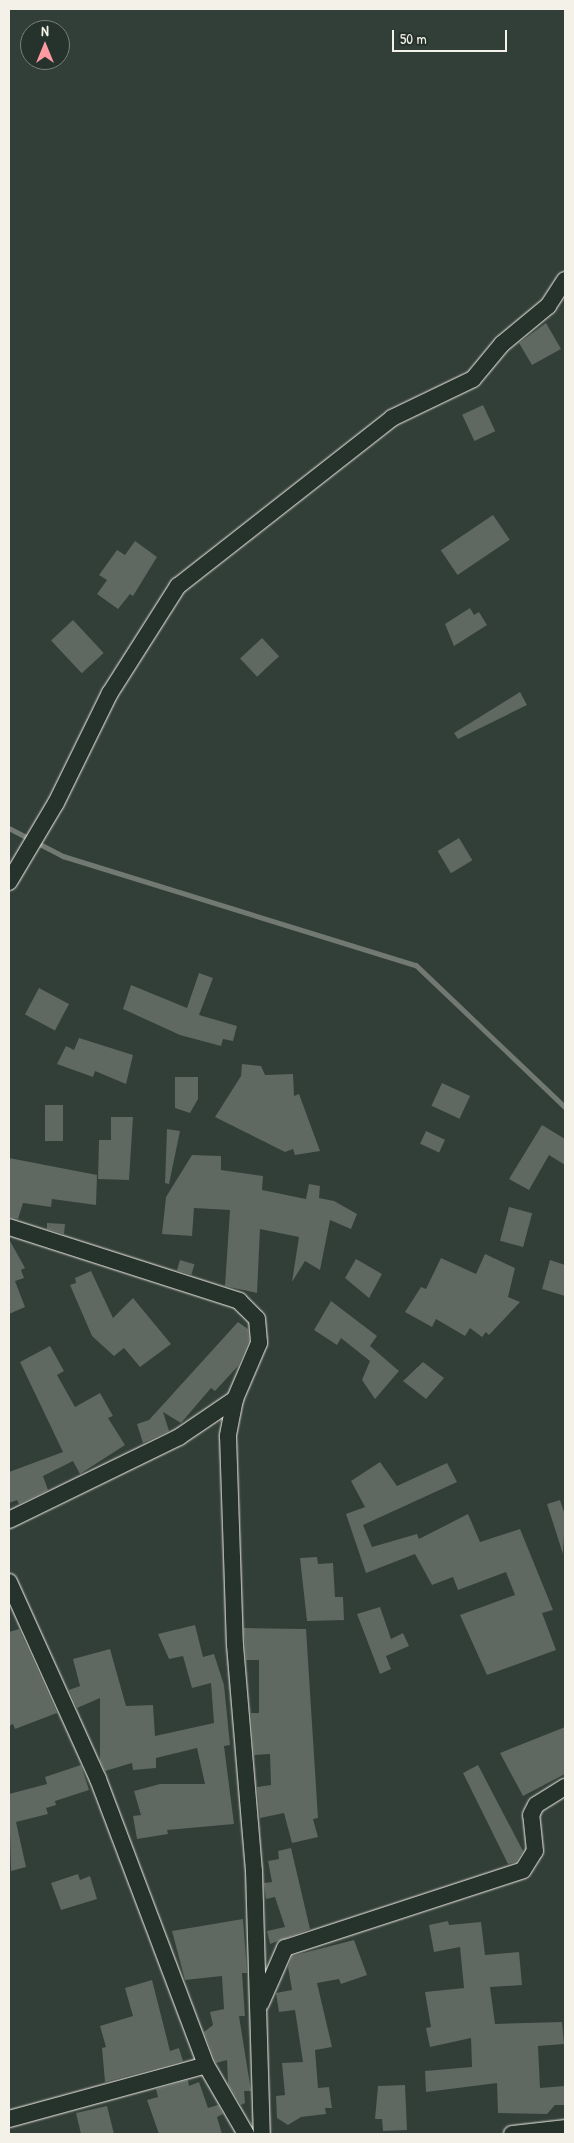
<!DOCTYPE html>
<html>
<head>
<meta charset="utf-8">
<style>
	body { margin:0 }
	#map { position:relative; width:574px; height:2143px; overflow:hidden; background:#323e38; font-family:"Patrick Hand",sans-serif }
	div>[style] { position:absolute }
	.stream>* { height:4.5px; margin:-2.25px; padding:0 2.25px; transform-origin:2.25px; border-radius:2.25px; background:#727972 }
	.building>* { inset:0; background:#5f6861; transform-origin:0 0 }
	.roads { filter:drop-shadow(0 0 1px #f4f1e8) drop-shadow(0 0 1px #f4f1e8) }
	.minor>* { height:16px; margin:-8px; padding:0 8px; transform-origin:8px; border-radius:8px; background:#26332d }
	span { translate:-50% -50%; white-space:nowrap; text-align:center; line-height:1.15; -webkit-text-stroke:4.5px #26332d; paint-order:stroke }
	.frame { position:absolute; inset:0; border:10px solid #f4f1e8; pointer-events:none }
	.north { position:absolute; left:20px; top:20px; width:50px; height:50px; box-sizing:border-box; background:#26332d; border:1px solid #787f78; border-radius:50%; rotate:0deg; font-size:14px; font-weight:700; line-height:20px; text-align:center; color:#f4f1e8 }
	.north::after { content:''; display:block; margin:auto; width:18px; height:22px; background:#ff9aa2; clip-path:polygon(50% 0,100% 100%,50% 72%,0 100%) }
	.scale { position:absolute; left:392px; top:30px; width:115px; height:22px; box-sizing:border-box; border:2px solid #f4f1e8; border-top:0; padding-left:6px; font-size:15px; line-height:18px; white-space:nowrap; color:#f4f1e8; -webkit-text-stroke:4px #26332d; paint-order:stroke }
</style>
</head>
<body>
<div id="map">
	<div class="stream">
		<i style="left:9px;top:828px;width:61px;rotate:27.4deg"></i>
		<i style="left:63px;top:856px;width:369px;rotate:17.2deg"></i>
		<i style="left:416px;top:965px;width:206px;rotate:43.6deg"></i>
	</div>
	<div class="building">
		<i style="clip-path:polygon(546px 323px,561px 349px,532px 365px,519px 343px)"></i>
		<i style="left:483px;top:405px;width:29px;height:23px;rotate:65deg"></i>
		<i style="left:493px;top:515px;width:30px;height:63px;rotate:56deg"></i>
		<i style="clip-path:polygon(135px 541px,157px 557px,133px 596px,130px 594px,118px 609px,97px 594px,107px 580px,99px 575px,117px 550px,125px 555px)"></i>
		<i style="clip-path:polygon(470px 608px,474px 615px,479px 612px,487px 625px,454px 646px,445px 624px)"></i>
		<i style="left:73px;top:620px;width:45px;height:30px;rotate:47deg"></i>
		<i style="left:262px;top:638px;width:25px;height:30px;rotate:47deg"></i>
		<i style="clip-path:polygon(520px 692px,527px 705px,458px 739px,454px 733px)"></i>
		<i style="left:459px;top:838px;width:26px;height:25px;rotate:59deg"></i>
		<i style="clip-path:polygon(199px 973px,213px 978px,199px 1015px,237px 1026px,233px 1041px,223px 1039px,221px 1046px,180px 1035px,123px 1009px,131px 985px,187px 1008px)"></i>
		<i style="left:39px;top:988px;width:34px;height:30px;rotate:28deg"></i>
		<i style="clip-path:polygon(79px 1038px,133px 1055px,126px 1084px,95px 1071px,93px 1077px,57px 1064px,66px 1046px,74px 1050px)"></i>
		<i style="clip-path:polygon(242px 1064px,261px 1066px,265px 1075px,293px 1074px,294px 1096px,299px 1094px,320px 1151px,295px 1155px,293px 1149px,285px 1152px,215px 1117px,241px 1076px)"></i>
		<i style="clip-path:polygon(175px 1077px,198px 1077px,198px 1099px,190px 1113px,175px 1108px)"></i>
		<i style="left:442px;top:1083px;width:31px;height:25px;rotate:25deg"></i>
		<i style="left:45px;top:1105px;width:18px;height:36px"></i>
		<i style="clip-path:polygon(111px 1117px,133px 1117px,129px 1180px,98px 1179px,99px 1140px,111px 1140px)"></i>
		<i style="clip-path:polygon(542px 1125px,565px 1139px,565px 1165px,549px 1155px,529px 1190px,509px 1179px)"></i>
		<i style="clip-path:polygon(167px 1129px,180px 1131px,169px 1184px,165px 1183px)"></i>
		<i style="left:426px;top:1131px;width:21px;height:14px;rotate:25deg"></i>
		<i style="clip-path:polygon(192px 1155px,221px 1156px,221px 1170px,263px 1176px,262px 1190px,306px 1199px,309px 1184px,320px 1186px,319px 1198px,334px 1201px,357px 1214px,351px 1229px,330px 1220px,320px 1270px,305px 1261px,292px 1282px,299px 1237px,260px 1229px,257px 1293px,225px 1286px,230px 1210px,194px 1208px,192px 1236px,162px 1234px,166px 1197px)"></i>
		<i style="clip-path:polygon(9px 1158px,97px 1175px,96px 1205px,52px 1199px,51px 1207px,23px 1203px,18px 1219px,9px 1217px)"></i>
		<i style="left:509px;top:1207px;width:24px;height:35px;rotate:15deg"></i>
		<i style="clip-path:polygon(47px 1223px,65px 1224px,64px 1234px,47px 1229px)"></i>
		<i style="clip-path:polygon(10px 1241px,25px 1268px,21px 1270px,24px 1278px,15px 1281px,25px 1307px,9px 1314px)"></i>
		<i style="clip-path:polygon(485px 1254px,515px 1268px,508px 1297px,520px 1302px,489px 1335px,486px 1332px,482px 1337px,470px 1328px,465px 1336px,436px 1319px,432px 1327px,405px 1312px,421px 1287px,426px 1289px,441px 1258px,476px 1274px)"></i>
		<i style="clip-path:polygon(356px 1259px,382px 1274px,369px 1298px,345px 1278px)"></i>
		<i style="left:180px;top:1260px;width:15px;height:11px;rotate:16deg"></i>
		<i style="clip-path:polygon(550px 1260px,565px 1265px,565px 1296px,542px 1289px)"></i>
		<i style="clip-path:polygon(91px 1271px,113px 1318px,133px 1298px,171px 1344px,140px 1367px,124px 1348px,114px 1356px,92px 1336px,70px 1285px,76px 1283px,75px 1278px)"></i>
		<i style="clip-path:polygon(331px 1301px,377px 1336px,370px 1346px,399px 1371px,375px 1399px,362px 1380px,370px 1361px,341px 1338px,337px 1345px,314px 1330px)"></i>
		<i style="clip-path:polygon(238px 1322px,248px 1329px,249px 1341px,238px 1366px,215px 1391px,211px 1388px,181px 1423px,163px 1412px,169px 1431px,143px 1443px,137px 1424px,149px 1420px)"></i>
		<i style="clip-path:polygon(50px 1346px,64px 1371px,57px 1375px,75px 1407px,100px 1393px,113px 1416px,108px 1418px,125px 1445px,80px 1474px,73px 1461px,43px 1476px,48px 1490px,19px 1504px,17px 1500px,9px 1503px,9px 1472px,63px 1452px,20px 1362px)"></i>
		<i style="clip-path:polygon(423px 1362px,444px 1378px,426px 1399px,403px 1381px)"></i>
		<i style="clip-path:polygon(380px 1462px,397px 1486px,447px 1463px,457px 1482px,363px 1525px,372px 1547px,417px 1534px,419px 1539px,468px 1514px,480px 1542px,520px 1529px,553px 1610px,542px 1613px,556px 1650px,487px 1675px,460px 1615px,515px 1595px,506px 1572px,458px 1590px,453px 1577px,432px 1585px,415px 1554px,366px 1573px,346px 1514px,365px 1507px,351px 1481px)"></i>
		<i style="clip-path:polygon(560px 1500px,565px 1515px,563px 1554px,547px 1504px)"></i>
		<i style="clip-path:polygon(317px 1557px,318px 1564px,333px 1563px,335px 1597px,343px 1597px,344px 1620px,307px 1621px,300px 1558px)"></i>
		<i style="clip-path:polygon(380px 1607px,391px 1639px,403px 1633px,409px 1646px,386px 1656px,391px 1669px,380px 1674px,357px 1614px)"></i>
		<i style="clip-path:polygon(195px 1625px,203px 1657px,214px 1654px,224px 1685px,230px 1745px,224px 1746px,234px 1824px,167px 1830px,168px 1834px,137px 1839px,133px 1816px,141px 1815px,134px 1791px,160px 1784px,205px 1784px,197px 1748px,156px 1758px,156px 1768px,133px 1770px,132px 1763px,105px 1771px,100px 1760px,100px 1698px,77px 1708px,69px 1690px,80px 1686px,73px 1659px,110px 1649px,126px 1706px,153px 1705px,155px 1736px,214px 1723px,211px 1683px,192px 1688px,183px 1656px,169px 1659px,158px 1634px)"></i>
		<i style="clip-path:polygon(244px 1628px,306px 1629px,318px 1818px,313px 1819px,318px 1837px,292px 1843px,284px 1813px,260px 1818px,257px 1787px,271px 1785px,270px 1754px,254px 1755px,251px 1713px,259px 1713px,259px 1660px,246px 1660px)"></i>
		<i style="clip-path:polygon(19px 1629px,57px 1713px,15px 1729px,13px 1724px,9px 1726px,9px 1632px)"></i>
		<i style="clip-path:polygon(565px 1727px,565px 1774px,523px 1796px,500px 1753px)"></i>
		<i style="clip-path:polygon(81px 1765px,89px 1790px,55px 1801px,56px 1805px,46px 1808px,48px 1814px,16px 1822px,26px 1867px,11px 1871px,9px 1794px,47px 1784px,45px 1777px)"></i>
		<i style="clip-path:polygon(478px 1765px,523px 1851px,516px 1862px,508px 1864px,463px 1773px)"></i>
		<i style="clip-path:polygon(291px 1848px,310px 1929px,270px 1944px,267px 1931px,285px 1927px,275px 1897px,266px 1899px,264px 1883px,272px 1882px,268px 1861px,279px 1859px,278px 1851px)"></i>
		<i style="clip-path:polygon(78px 1874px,80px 1880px,90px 1876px,97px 1899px,61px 1910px,51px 1883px)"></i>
		<i style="clip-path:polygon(243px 1919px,247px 1973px,242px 1973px,245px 2016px,239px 2016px,251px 2091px,244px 2091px,245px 2103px,241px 2105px,228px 2084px,227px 2060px,216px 2063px,204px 2032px,213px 2025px,210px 2012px,224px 2009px,222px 1976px,185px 1980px,172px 1931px)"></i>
		<i style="clip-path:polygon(448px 1921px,449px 1925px,481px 1922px,485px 1955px,519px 1952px,522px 1985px,490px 1987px,495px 2024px,562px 2022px,564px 2044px,538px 2046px,540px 2088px,565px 2086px,565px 2105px,555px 2105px,547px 2114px,498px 2113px,497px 2083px,426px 2092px,425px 2071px,472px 2067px,471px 2038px,430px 2047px,426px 2028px,431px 2027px,425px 1992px,464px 1988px,460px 1947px,434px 1952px,429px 1925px)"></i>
		<i style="clip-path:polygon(354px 1940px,367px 1975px,341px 1984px,339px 1979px,317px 1983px,332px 2047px,315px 2050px,318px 2088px,329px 2087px,332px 2108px,325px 2108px,326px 2114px,301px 2117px,288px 2125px,277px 2118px,276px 2096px,285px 2095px,282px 2063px,303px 2062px,295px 2010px,279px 2012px,276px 1993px,292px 1990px,288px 1967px,292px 1956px)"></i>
		<i style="clip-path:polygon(152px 1980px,170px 2051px,179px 2048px,183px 2061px,105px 2082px,102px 2048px,106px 2047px,100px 2026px,133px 2016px,125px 1988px)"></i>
		<i style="clip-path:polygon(188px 2080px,189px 2086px,199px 2082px,208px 2108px,218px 2105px,223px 2114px,217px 2117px,222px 2134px,159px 2134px,147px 2100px,158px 2097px,156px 2089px)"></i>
		<i style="clip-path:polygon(405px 2085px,407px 2130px,383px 2131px,382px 2119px,375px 2119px,378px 2086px)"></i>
		<i style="clip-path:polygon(107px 2106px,114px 2134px,81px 2134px,76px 2113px)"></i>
	</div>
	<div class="roads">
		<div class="minor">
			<i style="left:9px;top:882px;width:92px;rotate:-59.3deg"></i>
			<i style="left:56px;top:803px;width:123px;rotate:-63.9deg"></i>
			<i style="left:110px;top:693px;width:127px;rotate:-57.6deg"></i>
			<i style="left:178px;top:586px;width:272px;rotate:-38.1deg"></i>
			<i style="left:392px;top:418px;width:90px;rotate:-25.7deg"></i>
			<i style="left:473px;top:379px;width:45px;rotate:-50.4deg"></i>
			<i style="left:502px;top:344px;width:60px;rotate:-39.6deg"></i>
			<i style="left:548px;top:306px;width:31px;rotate:-57deg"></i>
			<i style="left:9px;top:1227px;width:242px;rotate:17.8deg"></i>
			<i style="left:239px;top:1301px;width:25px;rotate:45deg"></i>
			<i style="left:257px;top:1319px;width:24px;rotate:85deg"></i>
			<i style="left:259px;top:1343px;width:61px;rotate:113.2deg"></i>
			<i style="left:235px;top:1399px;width:38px;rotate:101deg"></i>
			<i style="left:228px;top:1436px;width:209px;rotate:88.1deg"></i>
			<i style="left:235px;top:1645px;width:227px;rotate:85.2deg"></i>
			<i style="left:254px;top:1871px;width:263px;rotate:88.3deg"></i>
			<i style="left:9px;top:1520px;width:189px;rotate:-26deg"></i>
			<i style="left:179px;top:1437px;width:68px;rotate:-34.2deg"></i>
			<i style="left:9px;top:1582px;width:216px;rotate:65.7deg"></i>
			<i style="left:98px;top:1779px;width:306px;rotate:69.3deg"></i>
			<i style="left:206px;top:2065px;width:80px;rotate:59.9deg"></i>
			<i style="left:261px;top:2003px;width:60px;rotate:-66.4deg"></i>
			<i style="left:285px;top:1948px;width:250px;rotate:-18.1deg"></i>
			<i style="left:523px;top:1870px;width:22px;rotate:-58deg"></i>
			<i style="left:535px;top:1851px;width:36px;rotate:-96deg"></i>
			<i style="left:531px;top:1815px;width:11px;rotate:-63deg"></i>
			<i style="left:536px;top:1805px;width:34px;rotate:-32deg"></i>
			<i style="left:9px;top:2119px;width:204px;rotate:-15.3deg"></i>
			<i style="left:512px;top:2134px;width:53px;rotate:-6.5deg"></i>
		</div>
	</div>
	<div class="frame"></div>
	<div class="north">N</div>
	<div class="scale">50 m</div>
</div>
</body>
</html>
